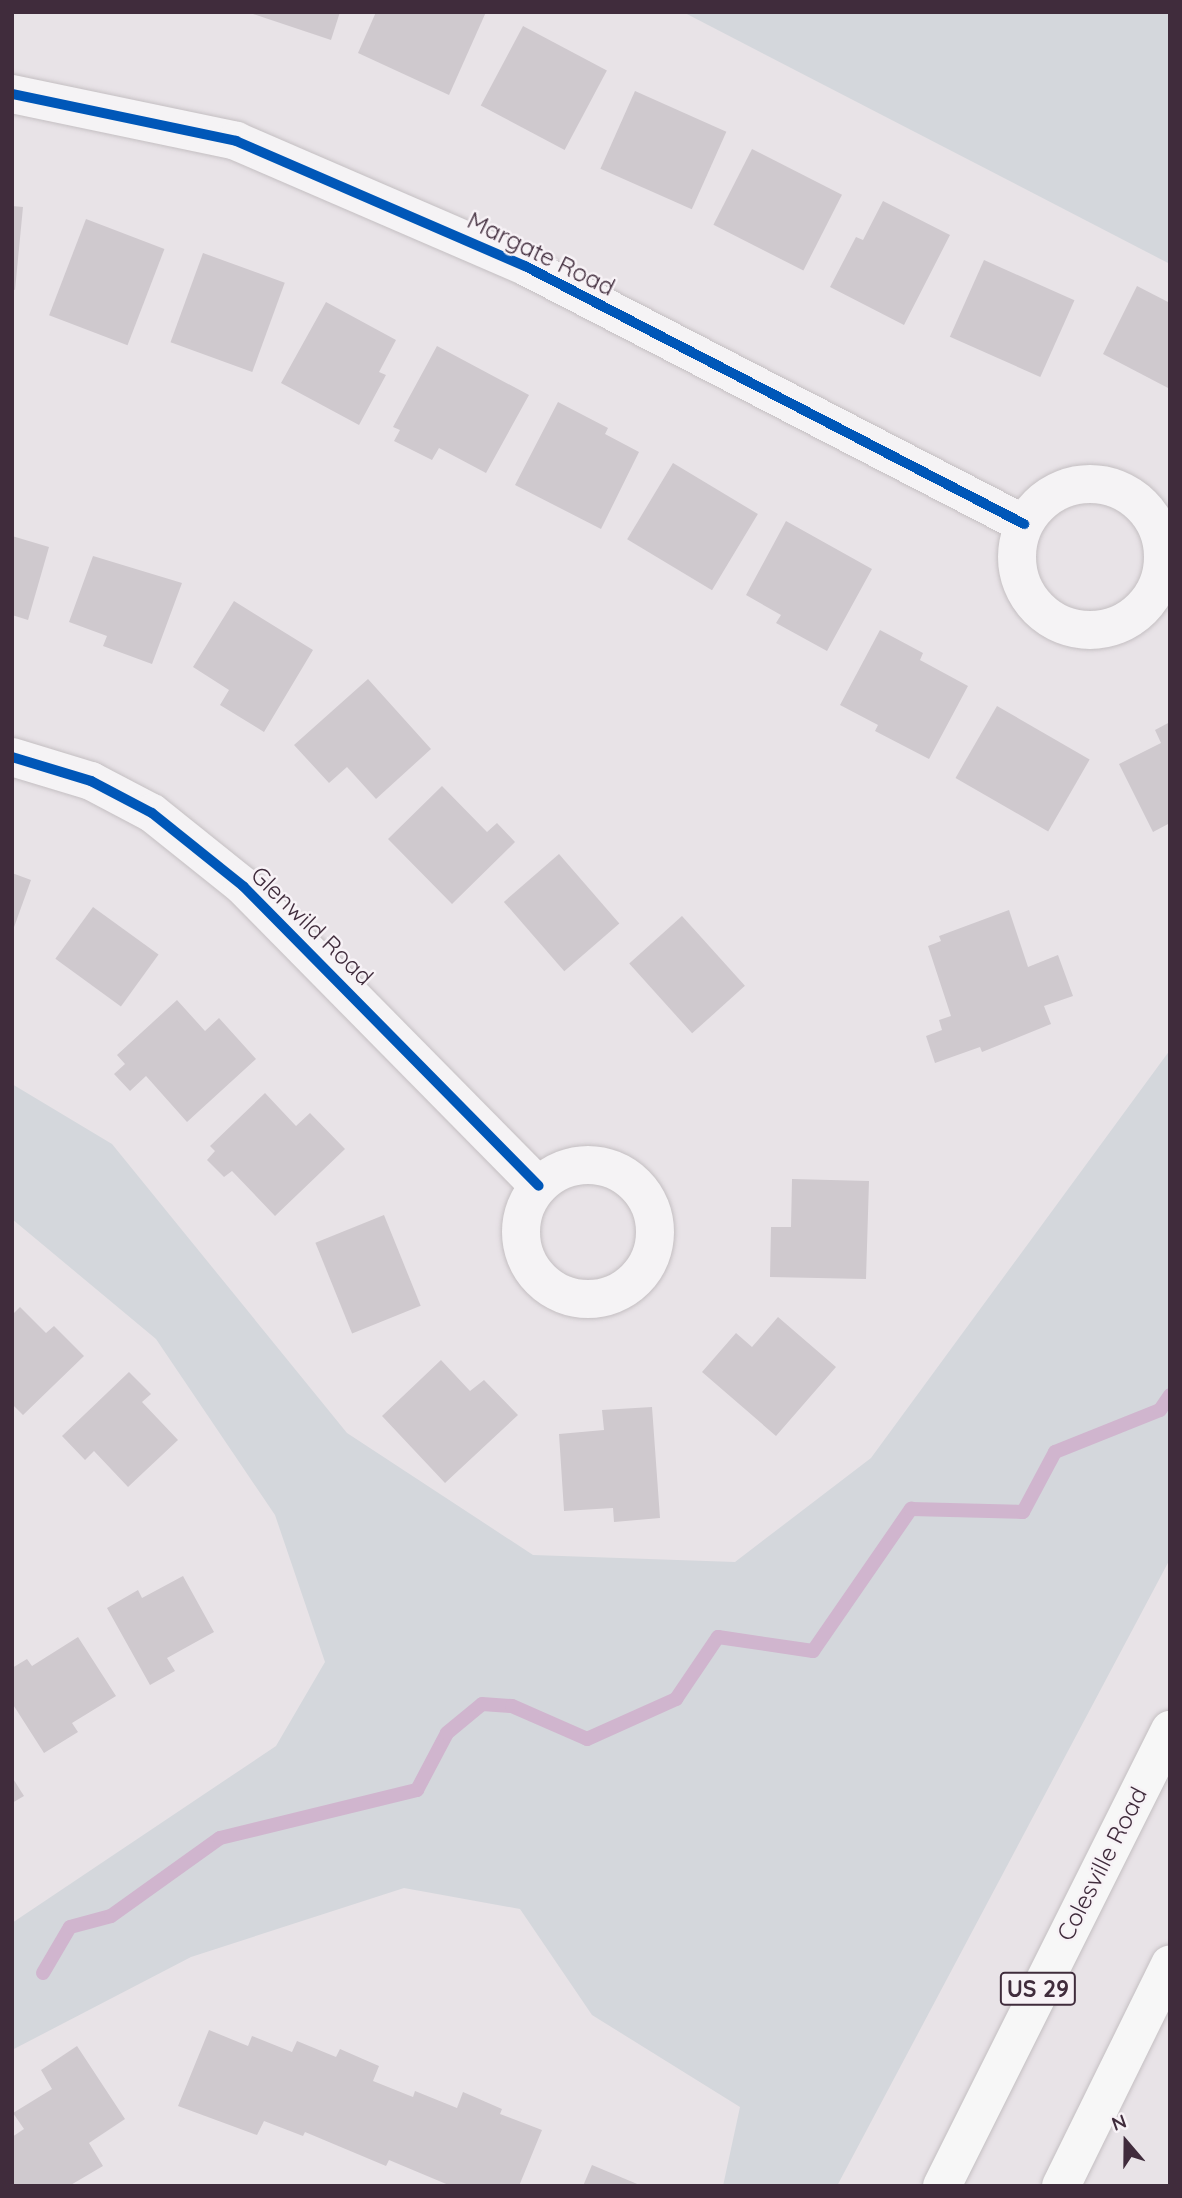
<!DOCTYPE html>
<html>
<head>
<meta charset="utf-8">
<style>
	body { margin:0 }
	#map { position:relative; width:1182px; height:2198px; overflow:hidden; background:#e8e3e7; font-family:Quicksand,sans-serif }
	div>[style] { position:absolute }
	.green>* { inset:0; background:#d4d7dc }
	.stream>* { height:14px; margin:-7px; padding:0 7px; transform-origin:7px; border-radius:7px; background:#d0b5ce }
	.building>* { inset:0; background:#cfc9ce; transform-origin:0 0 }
	.roads { filter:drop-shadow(0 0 2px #c4bfc2) drop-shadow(0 0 2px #c4bfc2) }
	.street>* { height:38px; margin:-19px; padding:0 19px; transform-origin:19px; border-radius:19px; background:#f5f3f5 }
	.street>.ring { margin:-19px; padding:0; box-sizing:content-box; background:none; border:38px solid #f5f3f5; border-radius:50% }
	.highway>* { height:38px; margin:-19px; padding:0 19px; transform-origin:19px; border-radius:19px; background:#f7f7f7 }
	.cycleway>* { height:10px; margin:-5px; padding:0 5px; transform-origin:5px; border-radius:5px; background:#0057b8 }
	span { translate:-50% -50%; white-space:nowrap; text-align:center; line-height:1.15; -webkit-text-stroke:5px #f7f2f6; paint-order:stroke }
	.shield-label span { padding:2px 5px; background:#f7f2f6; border:2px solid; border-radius:5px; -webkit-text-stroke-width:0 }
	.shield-label { font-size:23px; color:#402c3c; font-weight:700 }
	.street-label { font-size:24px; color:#402c3c }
	.frame { position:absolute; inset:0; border:14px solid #402c3c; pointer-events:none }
	.north { position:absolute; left:1091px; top:2107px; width:70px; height:70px; -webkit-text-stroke:5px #f7f2f6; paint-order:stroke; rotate:340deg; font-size:19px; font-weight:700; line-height:28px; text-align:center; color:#402c3c }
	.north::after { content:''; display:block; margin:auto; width:24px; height:32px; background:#402c3c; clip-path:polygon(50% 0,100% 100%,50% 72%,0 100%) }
</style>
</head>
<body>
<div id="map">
	<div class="green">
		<i style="clip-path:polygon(683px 12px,1170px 12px,1170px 264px)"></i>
		<i style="clip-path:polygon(1170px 1050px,1170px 1559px,837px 2186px,723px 2186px,740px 2107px,592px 2015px,520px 1909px,404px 1888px,191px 1957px,12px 2050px,12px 1923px,276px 1746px,325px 1662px,275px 1515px,156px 1339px,12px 1219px,12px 1084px,112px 1144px,347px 1433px,533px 1555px,735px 1562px,871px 1458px)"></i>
	</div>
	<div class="stream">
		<i style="left:43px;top:1973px;width:53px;rotate:-59.6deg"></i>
		<i style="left:70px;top:1927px;width:42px;rotate:-15deg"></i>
		<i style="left:111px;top:1916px;width:134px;rotate:-35.6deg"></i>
		<i style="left:220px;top:1838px;width:203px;rotate:-13.7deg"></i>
		<i style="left:417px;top:1790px;width:64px;rotate:-62.2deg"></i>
		<i style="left:447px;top:1733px;width:45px;rotate:-39.6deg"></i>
		<i style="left:482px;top:1704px;width:30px;rotate:4deg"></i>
		<i style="left:512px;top:1706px;width:82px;rotate:23.7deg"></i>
		<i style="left:587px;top:1739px;width:98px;rotate:-24.2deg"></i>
		<i style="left:676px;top:1699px;width:75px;rotate:-55.9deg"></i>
		<i style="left:718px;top:1637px;width:96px;rotate:8.4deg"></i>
		<i style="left:813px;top:1651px;width:173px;rotate:-55.4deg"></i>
		<i style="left:911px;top:1509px;width:112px;rotate:1.5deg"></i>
		<i style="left:1023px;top:1512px;width:68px;rotate:-61.9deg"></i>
		<i style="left:1055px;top:1452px;width:113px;rotate:-21.8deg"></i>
		<i style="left:1160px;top:1410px;width:18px;rotate:-56deg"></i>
	</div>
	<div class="building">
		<i style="clip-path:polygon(247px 12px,340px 12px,331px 40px)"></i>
		<i style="clip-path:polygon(376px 12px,486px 12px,449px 95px,358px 53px)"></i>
		<i style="left:523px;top:26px;width:95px;height:90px;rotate:28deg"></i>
		<i style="left:635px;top:91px;width:100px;height:85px;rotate:24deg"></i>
		<i style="left:752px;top:149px;width:101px;height:85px;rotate:27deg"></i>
		<i style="clip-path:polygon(883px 201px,950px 235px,904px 325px,830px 287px,856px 237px,863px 240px)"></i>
		<i style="clip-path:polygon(12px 206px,23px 207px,15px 290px,12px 289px)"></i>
		<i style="left:86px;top:219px;width:84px;height:103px;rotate:21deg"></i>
		<i style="left:203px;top:253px;width:87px;height:95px;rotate:20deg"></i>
		<i style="left:984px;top:260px;width:99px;height:84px;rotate:24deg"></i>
		<i style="clip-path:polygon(1137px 286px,1170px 303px,1170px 389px,1103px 354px)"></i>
		<i style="clip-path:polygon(326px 302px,396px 340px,379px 372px,386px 375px,359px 425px,281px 383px)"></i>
		<i style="clip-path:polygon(437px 346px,529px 395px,486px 473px,439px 448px,432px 460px,394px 441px,400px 430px,393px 427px)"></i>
		<i style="clip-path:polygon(558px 402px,608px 428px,605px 434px,639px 452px,601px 529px,515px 485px)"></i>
		<i style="left:673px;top:463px;width:99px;height:89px;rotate:31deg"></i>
		<i style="clip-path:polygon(786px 521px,872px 569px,827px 651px,776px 623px,781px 615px,746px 595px)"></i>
		<i style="clip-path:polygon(12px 536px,49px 547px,28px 620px,12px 615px)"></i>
		<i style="clip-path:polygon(93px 556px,182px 583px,152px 664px,103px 646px,107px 636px,69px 622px)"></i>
		<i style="clip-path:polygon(234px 601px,313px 650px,264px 732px,220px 705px,229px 690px,193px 667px)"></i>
		<i style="clip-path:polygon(880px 630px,923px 653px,920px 660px,968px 686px,929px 759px,875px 731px,878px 725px,840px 705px)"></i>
		<i style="clip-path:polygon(368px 679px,431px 749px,376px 799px,347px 767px,329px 783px,294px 745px)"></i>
		<i style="left:997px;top:706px;width:107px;height:83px;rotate:30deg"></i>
		<i style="clip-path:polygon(1170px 722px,1170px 823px,1153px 832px,1119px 764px,1161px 743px,1155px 730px)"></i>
		<i style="clip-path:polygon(442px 786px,487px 832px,497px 823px,515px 842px,452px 904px,388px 839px)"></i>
		<i style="left:559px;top:854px;width:92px;height:73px;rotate:49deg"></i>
		<i style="clip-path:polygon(12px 873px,31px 880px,13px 930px,12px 930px)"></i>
		<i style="left:93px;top:907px;width:81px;height:64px;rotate:36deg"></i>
		<i style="clip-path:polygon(1009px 910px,1028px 967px,1058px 955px,1073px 996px,1044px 1006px,1051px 1024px,982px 1052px,980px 1047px,935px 1063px,926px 1036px,942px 1030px,939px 1020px,951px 1016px,928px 946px,941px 941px,939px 936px)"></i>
		<i style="left:682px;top:916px;width:94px;height:71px;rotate:48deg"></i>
		<i style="clip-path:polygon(177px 1000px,205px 1031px,219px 1018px,256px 1059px,187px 1122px,146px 1076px,130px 1091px,114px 1074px,125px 1064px,117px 1055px)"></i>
		<i style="clip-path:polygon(265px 1093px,296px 1126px,310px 1113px,345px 1149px,275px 1216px,232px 1171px,224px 1177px,207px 1160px,215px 1151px,210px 1146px)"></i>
		<i style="clip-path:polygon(792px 1179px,869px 1181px,866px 1279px,770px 1277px,771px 1227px,791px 1227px)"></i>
		<i style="left:384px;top:1215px;width:98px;height:74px;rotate:68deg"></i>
		<i style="clip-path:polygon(20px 1307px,46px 1333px,54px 1326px,84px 1356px,23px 1415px,12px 1404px,12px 1315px)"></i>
		<i style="clip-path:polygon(778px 1317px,836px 1367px,776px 1436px,702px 1372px,736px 1333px,752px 1347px)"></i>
		<i style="clip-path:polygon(441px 1360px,470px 1391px,484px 1380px,518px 1415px,445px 1483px,382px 1416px)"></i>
		<i style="clip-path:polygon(129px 1372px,151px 1394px,142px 1402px,178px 1440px,128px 1487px,94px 1451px,85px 1460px,62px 1436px)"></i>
		<i style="clip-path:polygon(652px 1407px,660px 1518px,614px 1522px,613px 1508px,564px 1511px,559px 1434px,604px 1430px,602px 1410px)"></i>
		<i style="clip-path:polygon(183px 1576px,214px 1632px,167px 1658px,175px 1671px,150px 1685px,107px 1608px,138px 1590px,142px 1598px)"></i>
		<i style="clip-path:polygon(78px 1637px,116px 1696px,72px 1723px,78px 1732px,44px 1753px,12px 1703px,12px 1668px,27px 1659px,32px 1666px)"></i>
		<i style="clip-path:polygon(12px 1777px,24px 1796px,12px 1803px)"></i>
		<i style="clip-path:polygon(209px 2030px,248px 2046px,252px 2036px,292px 2052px,297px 2041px,336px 2057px,340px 2049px,379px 2066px,373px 2081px,413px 2097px,415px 2091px,457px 2108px,463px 2092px,502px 2109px,500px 2114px,542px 2130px,519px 2186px,451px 2186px,389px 2160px,386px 2166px,305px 2132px,303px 2136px,264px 2121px,257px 2135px,178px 2106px)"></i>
		<i style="clip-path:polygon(77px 2046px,125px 2119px,89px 2143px,103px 2166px,69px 2186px,12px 2186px,12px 2137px,24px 2129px,13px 2113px,52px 2089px,41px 2070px)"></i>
		<i style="clip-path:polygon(592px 2165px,642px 2186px,583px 2186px)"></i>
	</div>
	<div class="roads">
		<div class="street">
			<i style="left:12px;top:94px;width:229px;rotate:11.8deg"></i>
			<i style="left:236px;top:141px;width:315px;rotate:23.4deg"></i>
			<i style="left:525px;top:266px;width:562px;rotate:27.34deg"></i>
			<i class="ring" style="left:1017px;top:484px;width:108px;height:108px"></i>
			<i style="left:12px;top:757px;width:83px;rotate:16.9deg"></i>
			<i style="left:91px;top:781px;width:69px;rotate:27.7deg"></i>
			<i style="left:152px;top:813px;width:117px;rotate:38.7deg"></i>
			<i style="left:243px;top:886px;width:421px;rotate:45.4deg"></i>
			<i class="ring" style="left:521px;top:1165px;width:96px;height:96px"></i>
		</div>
		<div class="highway">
			<i style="left:942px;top:2186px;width:510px;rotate:-63.43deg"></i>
			<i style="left:1061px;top:2186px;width:247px;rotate:-63.8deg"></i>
		</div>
	</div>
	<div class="cycleway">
		<i style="left:12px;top:94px;width:229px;rotate:11.8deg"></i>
		<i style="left:236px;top:141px;width:315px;rotate:23.4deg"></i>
		<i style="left:525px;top:266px;width:562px;rotate:27.34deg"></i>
		<i style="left:12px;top:757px;width:83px;rotate:16.9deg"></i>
		<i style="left:91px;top:781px;width:69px;rotate:27.7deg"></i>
		<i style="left:152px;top:813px;width:117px;rotate:38.7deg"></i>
		<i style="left:243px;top:886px;width:421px;rotate:45.4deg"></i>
	</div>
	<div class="shield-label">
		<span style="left:1038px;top:1989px">US 29</span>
	</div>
	<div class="street-label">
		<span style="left:541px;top:254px;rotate:26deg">Margate Road</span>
		<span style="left:312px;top:926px;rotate:44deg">Glenwild Road</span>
		<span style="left:1102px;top:1864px;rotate:-63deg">Colesville Road</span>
	</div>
	<div class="frame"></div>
	<div class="north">N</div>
</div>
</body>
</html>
